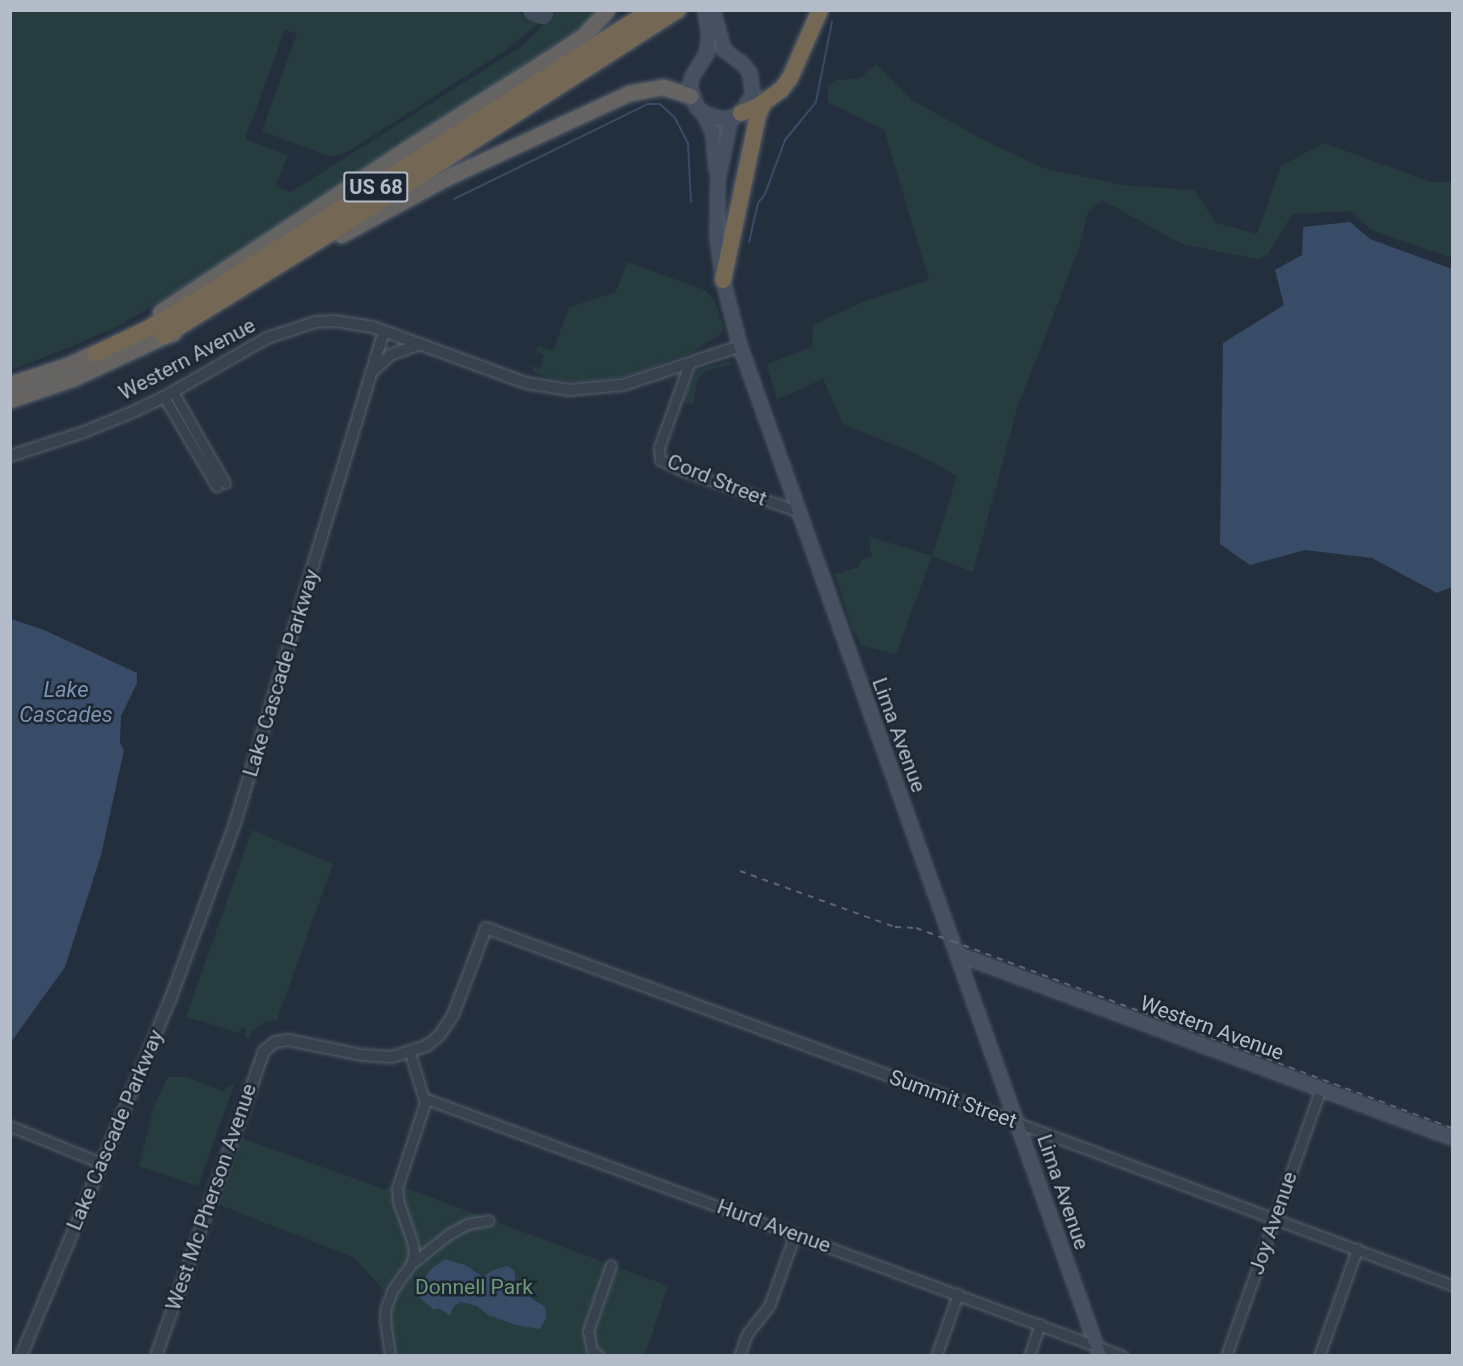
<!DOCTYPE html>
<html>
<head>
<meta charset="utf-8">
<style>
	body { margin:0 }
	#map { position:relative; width:1463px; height:1366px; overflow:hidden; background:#242f3e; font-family:Roboto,sans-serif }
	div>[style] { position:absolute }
	.green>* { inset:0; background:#263c3f }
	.water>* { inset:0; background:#394c67 }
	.stream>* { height:2px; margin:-1px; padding:0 1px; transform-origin:1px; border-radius:1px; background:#394c67 }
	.taxiway>* { height:22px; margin:-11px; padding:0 11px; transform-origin:11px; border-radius:11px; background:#3f4a5a }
	.roads { filter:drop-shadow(0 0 2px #565f6c) drop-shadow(0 0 2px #565f6c) }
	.minor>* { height:9px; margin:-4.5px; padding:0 4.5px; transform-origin:4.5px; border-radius:4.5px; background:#38414e }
	.tertiary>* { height:10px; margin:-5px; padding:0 5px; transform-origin:5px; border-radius:5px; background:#38414e }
	.secondary>* { height:12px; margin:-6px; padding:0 6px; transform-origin:6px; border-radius:6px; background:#465061 }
	.trunk>* { height:15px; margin:-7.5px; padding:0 7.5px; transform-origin:7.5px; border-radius:7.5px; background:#656462 }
	.motorway>* { height:16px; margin:-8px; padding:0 8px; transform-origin:8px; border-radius:8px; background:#746855 }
	.rail>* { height:2px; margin-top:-1px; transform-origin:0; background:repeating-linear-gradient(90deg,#5a6575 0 6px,transparent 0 12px) }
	span { translate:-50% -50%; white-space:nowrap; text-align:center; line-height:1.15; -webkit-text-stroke:5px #1d2633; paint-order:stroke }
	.shield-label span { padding:2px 4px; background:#1d2633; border:2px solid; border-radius:4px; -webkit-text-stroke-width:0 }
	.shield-label { font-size:20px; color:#b4bcc9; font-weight:700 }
	.street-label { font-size:21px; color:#b4bcc9 }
	.park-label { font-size:21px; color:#6b9a76 }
	.water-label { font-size:22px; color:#7c92b1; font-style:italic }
	.frame { position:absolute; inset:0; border:12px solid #b4bcc9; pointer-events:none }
</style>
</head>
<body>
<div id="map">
	<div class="green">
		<i style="clip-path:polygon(512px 10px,534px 19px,538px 24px,503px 52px,346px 153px,330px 157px,262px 131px,297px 33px,285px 30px,245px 139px,288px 155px,276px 186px,291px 192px,522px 46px,557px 11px,600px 11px,586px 24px,227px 259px,121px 325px,73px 346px,11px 370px,10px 11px)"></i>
		<i style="clip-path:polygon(876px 64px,912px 100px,984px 140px,1043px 168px,1122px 185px,1194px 190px,1216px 223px,1257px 234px,1281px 166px,1324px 143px,1431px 182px,1452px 182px,1452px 258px,1371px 230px,1352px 211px,1292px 214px,1268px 254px,1258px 259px,1182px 244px,1102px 200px,1088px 212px,1078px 251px,1017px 409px,973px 572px,932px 556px,896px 654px,862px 646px,852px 628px,835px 574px,858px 567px,861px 560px,872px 557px,868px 536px,932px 556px,957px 476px,915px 453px,843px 424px,823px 379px,777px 400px,767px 364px,812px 347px,813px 325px,863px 302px,929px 280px,884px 130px,828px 102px,828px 86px,836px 80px,859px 79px)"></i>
		<i style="clip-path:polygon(627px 262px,705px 290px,715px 301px,723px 326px,722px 333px,691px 353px,623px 377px,585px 382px,550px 379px,534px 372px,531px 366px,540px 369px,544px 355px,536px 351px,538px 346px,553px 351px,569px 307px,616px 292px)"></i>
		<i style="clip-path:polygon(728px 361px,733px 364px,706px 371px,698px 379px,693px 404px,686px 403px,683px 399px,695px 371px)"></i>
		<i style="clip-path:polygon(252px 830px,333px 864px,277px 1020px,264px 1023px,252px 1031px,249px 1038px,245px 1037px,246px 1029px,242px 1028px,240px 1033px,186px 1017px)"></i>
		<i style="clip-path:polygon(168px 1077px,187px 1077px,223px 1091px,235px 1082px,198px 1186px,139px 1166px,154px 1106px)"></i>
		<i style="clip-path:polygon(233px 1135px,384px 1189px,398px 1185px,668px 1286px,645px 1355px,390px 1355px,385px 1320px,390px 1297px,354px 1258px,210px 1201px)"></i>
	</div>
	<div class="water">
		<i style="clip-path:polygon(1350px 222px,1370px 239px,1452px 269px,1452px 587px,1437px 593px,1372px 558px,1305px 550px,1250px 565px,1220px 544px,1223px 343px,1284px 305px,1275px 270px,1302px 255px,1303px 227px)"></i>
		<i style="clip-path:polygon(11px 619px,44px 630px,137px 673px,137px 683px,121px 716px,120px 743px,124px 750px,101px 855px,65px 967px,11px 1042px)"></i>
		<i style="clip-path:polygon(445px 1259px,465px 1265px,484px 1277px,491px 1271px,507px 1266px,514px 1270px,516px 1283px,520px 1286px,521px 1291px,545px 1307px,546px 1318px,540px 1329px,516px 1325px,488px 1315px,477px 1306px,461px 1302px,454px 1306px,450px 1315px,438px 1308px,434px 1310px,414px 1293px,431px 1269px)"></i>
	</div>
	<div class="stream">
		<i style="left:454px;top:199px;width:216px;rotate:-26.1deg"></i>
		<i style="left:648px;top:104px;width:12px"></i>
		<i style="left:660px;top:104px;width:21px;rotate:43deg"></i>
		<i style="left:675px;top:118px;width:28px;rotate:63deg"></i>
		<i style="left:688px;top:143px;width:59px;rotate:87.1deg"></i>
		<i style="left:749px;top:242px;width:40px;rotate:-77deg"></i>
		<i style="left:758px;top:203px;width:11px;rotate:-52deg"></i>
		<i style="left:765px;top:194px;width:58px;rotate:-69.7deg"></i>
		<i style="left:785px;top:140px;width:49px;rotate:-50.8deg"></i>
		<i style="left:816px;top:102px;width:82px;rotate:-78.7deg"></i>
		<i style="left:527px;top:1295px;width:9px;rotate:-6deg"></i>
	</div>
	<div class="taxiway">
		<i style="left:534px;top:10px;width:9px;rotate:21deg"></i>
	</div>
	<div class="roads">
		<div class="minor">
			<i style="left:689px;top:364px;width:89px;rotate:109.7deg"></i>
			<i style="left:659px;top:448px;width:12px;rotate:85deg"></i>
			<i style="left:660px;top:460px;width:21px;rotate:25deg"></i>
			<i style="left:679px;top:469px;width:128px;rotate:19.6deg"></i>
			<i style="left:173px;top:392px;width:105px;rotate:60.3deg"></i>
			<i style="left:164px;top:397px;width:104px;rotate:59.5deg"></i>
			<i style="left:424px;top:1098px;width:745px;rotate:20.26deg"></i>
			<i style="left:1018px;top:1123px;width:463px;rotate:20.5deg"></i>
			<i style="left:10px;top:1126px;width:98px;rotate:22.1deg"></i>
			<i style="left:411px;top:1264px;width:48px;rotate:-38.3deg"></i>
			<i style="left:449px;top:1234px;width:21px;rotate:-29deg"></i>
			<i style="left:467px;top:1224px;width:22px;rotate:-10deg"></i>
			<i style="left:390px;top:1356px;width:36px;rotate:-98deg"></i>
			<i style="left:385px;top:1320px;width:13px;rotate:-86deg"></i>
			<i style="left:386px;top:1307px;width:19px;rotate:-69deg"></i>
			<i style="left:393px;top:1289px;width:31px;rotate:-54deg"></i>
			<i style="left:411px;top:1264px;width:12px;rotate:-76deg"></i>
			<i style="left:414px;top:1252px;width:11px;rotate:-100deg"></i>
			<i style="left:412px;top:1241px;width:42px;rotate:-109.3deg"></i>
			<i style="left:398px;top:1201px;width:13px;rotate:-94deg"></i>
			<i style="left:397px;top:1188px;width:89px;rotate:-71.8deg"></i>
			<i style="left:425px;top:1103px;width:52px;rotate:-106.7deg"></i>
			<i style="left:599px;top:1356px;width:9px;rotate:-144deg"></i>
			<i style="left:592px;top:1351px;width:20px;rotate:-101deg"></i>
			<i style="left:588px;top:1331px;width:70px;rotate:-70.8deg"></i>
			<i style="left:739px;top:1356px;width:23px;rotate:-70deg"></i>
			<i style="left:747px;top:1334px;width:36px;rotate:-52deg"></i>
			<i style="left:769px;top:1306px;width:77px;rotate:-70.1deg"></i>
			<i style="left:936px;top:1356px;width:66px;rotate:-70.5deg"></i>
			<i style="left:1029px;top:1356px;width:34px;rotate:-71deg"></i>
			<i style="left:1226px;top:1356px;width:282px;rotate:-70.5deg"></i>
			<i style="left:1319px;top:1356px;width:114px;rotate:-70.4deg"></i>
		</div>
		<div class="tertiary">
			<i style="left:374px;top:370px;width:22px;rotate:-43deg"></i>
			<i style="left:390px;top:355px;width:32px;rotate:-20deg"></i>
			<i style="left:10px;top:456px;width:78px;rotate:-18deg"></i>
			<i style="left:84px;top:432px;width:55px;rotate:-22.4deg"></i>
			<i style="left:135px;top:411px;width:32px;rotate:-26deg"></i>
			<i style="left:164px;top:397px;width:119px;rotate:-29.8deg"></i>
			<i style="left:267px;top:338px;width:51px;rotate:-18.4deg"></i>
			<i style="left:315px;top:322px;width:20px;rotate:-3deg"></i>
			<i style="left:335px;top:321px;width:38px;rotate:9deg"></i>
			<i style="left:373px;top:327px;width:163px;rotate:20.1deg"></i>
			<i style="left:526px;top:383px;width:44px;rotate:9.2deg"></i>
			<i style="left:569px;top:390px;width:54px;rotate:-5.3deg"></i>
			<i style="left:623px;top:385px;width:123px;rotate:-18.4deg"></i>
			<i style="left:21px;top:1356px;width:386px;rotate:-67.3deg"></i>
			<i style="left:170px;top:1000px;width:189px;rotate:-69.8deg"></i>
			<i style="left:235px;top:823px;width:514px;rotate:-73.15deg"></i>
			<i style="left:156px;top:1356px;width:324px;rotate:-70.5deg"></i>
			<i style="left:264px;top:1051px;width:14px;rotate:-39deg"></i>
			<i style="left:275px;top:1042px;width:13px;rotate:-9deg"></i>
			<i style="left:288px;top:1040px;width:76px;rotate:11.5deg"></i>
			<i style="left:362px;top:1055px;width:30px;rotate:4deg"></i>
			<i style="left:392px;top:1057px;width:36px;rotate:-18deg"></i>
			<i style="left:426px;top:1046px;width:16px;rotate:-38deg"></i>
			<i style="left:439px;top:1036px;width:25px;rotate:-56deg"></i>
			<i style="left:453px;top:1015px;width:93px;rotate:-69.2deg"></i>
			<i style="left:486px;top:928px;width:567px;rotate:20.13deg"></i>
		</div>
		<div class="secondary">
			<i style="left:705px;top:10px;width:24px;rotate:81deg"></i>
			<i style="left:709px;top:34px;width:19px;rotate:96deg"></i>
			<i style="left:707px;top:53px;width:28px;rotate:122deg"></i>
			<i style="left:692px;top:77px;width:9px;rotate:103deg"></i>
			<i style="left:690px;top:86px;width:21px;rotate:73deg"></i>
			<i style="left:696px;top:106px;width:10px;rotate:45deg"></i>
			<i style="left:703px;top:113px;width:22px;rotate:63deg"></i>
			<i style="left:713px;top:133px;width:36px;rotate:85deg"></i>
			<i style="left:703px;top:113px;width:20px;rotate:18deg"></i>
			<i style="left:722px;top:119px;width:9px;rotate:-6deg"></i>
			<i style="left:731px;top:118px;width:11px;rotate:-27deg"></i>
			<i style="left:741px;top:113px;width:22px;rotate:-58deg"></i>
			<i style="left:753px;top:94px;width:21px;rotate:-98deg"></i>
			<i style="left:750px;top:73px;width:11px;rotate:-128deg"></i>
			<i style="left:743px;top:64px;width:24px;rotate:-144deg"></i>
			<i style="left:724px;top:50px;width:41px;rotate:-105.4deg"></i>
			<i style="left:731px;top:118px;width:62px;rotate:102deg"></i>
			<i style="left:718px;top:179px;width:57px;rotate:91deg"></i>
			<i style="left:717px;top:236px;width:44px;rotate:82.2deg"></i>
			<i style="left:723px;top:280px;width:68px;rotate:75.6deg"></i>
			<i style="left:740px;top:346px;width:1072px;rotate:70.38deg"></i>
			<i style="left:957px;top:954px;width:528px;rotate:20.39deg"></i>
		</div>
		<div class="trunk">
			<i style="left:341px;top:235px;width:119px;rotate:-28.5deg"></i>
			<i style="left:446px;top:178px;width:202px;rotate:-24.9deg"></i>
			<i style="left:629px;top:93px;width:35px;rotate:-10deg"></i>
			<i style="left:663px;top:87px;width:29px;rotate:18deg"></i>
			<i style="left:160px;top:312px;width:305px;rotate:-33.5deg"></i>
			<i style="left:414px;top:144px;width:172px;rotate:-32.4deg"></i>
			<i style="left:559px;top:52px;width:29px;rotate:-34deg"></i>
			<i style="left:583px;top:36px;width:35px;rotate:-47deg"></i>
			<i style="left:10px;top:384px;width:58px;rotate:-18.1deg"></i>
			<i style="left:65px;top:366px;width:44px;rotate:-24.2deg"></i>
			<i style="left:10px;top:400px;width:68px;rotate:-19deg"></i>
			<i style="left:74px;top:378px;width:99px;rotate:-25deg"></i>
			<i style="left:164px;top:336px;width:10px;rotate:-17deg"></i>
		</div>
		<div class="motorway">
			<i style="left:741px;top:113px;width:21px;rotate:-23deg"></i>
			<i style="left:760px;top:105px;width:26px;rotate:-36deg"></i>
			<i style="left:781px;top:90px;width:15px;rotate:-53deg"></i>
			<i style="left:790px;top:78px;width:74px;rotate:-66.2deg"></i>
			<i style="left:723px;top:280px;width:169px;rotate:-78deg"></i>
			<i style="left:758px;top:115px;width:14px;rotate:-65deg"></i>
			<i style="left:164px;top:336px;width:188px;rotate:-31.7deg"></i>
			<i style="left:324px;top:237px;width:421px;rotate:-32.7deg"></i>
			<i style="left:95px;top:354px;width:62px;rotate:-25.7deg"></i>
			<i style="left:151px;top:327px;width:61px;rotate:-30.3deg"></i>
			<i style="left:204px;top:296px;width:531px;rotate:-32.61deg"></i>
		</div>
	</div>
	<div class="rail">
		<i style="left:740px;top:871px;width:165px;rotate:19.9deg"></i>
		<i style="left:895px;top:927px;width:21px;rotate:3deg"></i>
		<i style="left:916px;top:928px;width:38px;rotate:20deg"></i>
		<i style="left:952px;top:941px;width:534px;rotate:20.51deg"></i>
	</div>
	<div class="shield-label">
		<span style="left:376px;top:187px">US 68</span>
	</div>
	<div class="street-label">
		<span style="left:187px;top:359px;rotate:-28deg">Western Avenue</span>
		<span style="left:717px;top:480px;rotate:22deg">Cord Street</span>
		<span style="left:281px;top:673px;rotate:-73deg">Lake Cascade Parkway</span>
		<span style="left:899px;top:735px;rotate:70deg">Lima Avenue</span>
		<span style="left:1212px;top:1028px;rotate:20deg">Western Avenue</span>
		<span style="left:953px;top:1099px;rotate:20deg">Summit Street</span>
		<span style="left:115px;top:1130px;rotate:-67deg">Lake Cascade Parkway</span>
		<span style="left:1063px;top:1192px;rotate:71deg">Lima Avenue</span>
		<span style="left:211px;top:1197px;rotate:-71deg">West Mc Pherson Avenue</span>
		<span style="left:1273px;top:1223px;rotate:-71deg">Joy Avenue</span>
		<span style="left:774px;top:1226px;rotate:20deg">Hurd Avenue</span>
	</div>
	<div class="park-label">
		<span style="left:474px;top:1287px">Donnell Park</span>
	</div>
	<div class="water-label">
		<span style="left:66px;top:702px">Lake<br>Cascades</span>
	</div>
	<div class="frame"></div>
</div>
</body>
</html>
